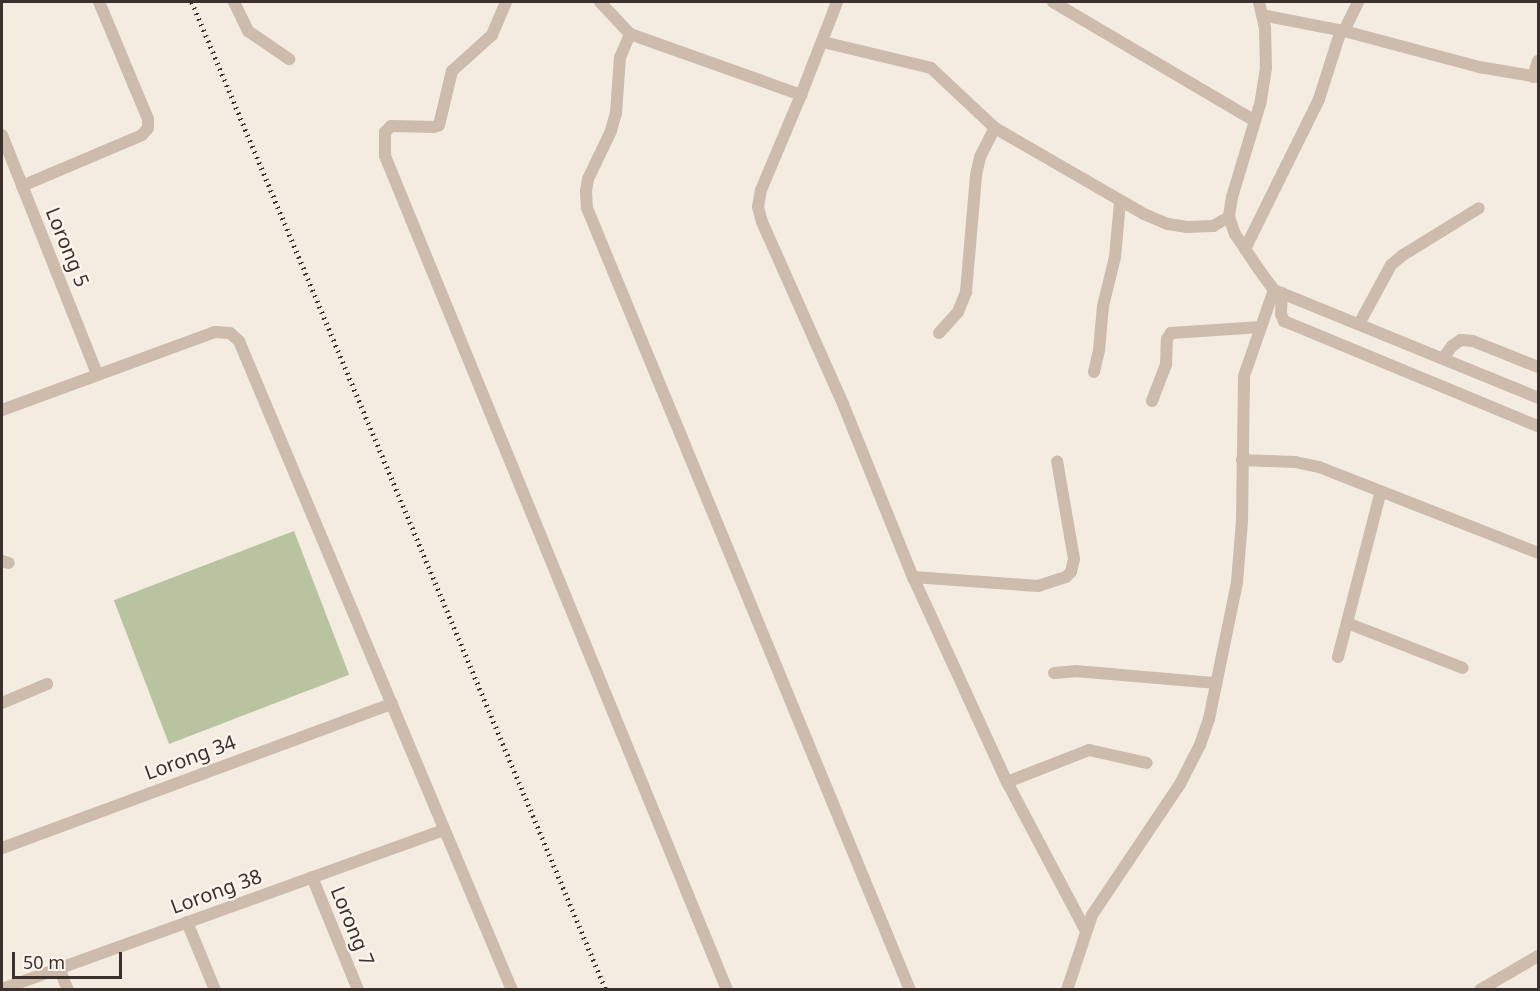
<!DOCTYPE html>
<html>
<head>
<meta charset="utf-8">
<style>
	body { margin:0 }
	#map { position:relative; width:1540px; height:991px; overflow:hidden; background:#f4ebe1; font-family:"Noto Sans",sans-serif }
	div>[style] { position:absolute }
	.green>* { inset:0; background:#b8c4a0; transform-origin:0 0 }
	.street>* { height:12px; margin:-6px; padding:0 6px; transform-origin:6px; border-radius:6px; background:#cdbbac }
	.rail>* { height:4.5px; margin-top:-2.25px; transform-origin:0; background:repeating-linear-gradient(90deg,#3b302b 0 1.5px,transparent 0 6px) }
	span { translate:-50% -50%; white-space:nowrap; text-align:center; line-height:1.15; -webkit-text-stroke:4.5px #fbf5ee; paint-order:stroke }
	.street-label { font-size:20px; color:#3b302b }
	.frame { position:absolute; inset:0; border:3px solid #3b302b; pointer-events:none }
	.scale { position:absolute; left:12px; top:952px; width:110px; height:27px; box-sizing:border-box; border:3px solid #3b302b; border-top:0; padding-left:8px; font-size:18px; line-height:21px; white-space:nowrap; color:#3b302b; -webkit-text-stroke:4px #fbf5ee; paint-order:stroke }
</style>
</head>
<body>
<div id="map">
	<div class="green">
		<i style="left:294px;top:531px;width:154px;height:193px;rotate:69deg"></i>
	</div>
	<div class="street">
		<i style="left:234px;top:2px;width:32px;rotate:64deg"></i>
		<i style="left:248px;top:31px;width:50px;rotate:34.3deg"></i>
		<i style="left:506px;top:2px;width:36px;rotate:113deg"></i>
		<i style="left:492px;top:35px;width:54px;rotate:138deg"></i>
		<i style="left:452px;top:71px;width:56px;rotate:103.5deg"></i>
		<i style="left:439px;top:125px;width:5px;rotate:158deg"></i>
		<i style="left:434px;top:127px;width:43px;rotate:-178.7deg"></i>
		<i style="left:391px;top:126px;width:8px;rotate:135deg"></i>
		<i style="left:385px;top:132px;width:24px;rotate:90deg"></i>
		<i style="left:385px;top:156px;width:901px;rotate:67.7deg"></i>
		<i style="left:600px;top:2px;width:44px;rotate:46.8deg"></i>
		<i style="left:630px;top:34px;width:25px;rotate:113deg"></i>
		<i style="left:620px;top:57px;width:56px;rotate:94.1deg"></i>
		<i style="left:616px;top:113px;width:19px;rotate:106deg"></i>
		<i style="left:611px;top:131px;width:53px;rotate:115.6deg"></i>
		<i style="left:588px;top:179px;width:12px;rotate:99deg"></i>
		<i style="left:586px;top:191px;width:17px;rotate:87deg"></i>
		<i style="left:587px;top:208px;width:846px;rotate:67.56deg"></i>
		<i style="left:1053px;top:2px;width:234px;rotate:30.5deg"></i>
		<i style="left:1259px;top:2px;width:27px;rotate:77deg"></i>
		<i style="left:1265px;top:28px;width:40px;rotate:88.6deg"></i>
		<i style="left:1266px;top:68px;width:33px;rotate:99deg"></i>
		<i style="left:1261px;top:101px;width:100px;rotate:106.8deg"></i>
		<i style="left:1232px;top:197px;width:20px;rotate:99deg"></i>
		<i style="left:1229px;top:217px;width:18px;rotate:71deg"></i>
		<i style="left:1235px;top:234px;width:36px;rotate:56deg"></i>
		<i style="left:1255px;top:264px;width:32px;rotate:54deg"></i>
		<i style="left:1274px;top:290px;width:285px;rotate:22.2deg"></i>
		<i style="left:1262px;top:15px;width:84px;rotate:11deg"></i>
		<i style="left:1344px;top:31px;width:140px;rotate:14.9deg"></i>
		<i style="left:1479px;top:67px;width:60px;rotate:9.6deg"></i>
		<i style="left:1344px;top:31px;width:32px;rotate:-64deg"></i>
		<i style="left:630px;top:34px;width:182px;rotate:19.6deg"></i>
		<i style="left:801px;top:95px;width:100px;rotate:-68.8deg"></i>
		<i style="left:823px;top:42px;width:111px;rotate:13.5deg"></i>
		<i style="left:931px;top:68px;width:88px;rotate:43.2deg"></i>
		<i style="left:995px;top:128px;width:172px;rotate:30deg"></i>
		<i style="left:1144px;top:214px;width:26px;rotate:23deg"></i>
		<i style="left:1168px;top:224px;width:19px;rotate:9deg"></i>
		<i style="left:1187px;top:227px;width:26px;rotate:-2deg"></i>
		<i style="left:1213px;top:226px;width:18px;rotate:-29deg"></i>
		<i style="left:1533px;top:77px;width:17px;rotate:-73deg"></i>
		<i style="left:801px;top:95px;width:103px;rotate:112.8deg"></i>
		<i style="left:761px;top:190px;width:17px;rotate:100deg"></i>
		<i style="left:758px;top:207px;width:16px;rotate:75deg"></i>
		<i style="left:762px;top:222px;width:199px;rotate:66deg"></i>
		<i style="left:843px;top:404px;width:187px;rotate:68deg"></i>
		<i style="left:913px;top:577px;width:226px;rotate:65.4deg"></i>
		<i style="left:1007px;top:782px;width:169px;rotate:62.1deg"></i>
		<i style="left:2px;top:135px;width:257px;rotate:68.3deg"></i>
		<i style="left:22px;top:186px;width:130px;rotate:-23deg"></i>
		<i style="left:142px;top:135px;width:9px;rotate:-49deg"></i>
		<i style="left:148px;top:128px;width:9px;rotate:-90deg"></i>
		<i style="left:148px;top:119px;width:127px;rotate:-112.7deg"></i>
		<i style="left:1245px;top:249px;width:167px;rotate:-63.7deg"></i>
		<i style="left:1319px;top:99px;width:72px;rotate:-72.3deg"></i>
		<i style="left:1282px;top:293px;width:21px;rotate:93deg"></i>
		<i style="left:1281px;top:314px;width:8px;rotate:67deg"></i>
		<i style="left:1284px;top:321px;width:275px;rotate:22.5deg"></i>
		<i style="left:1359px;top:324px;width:67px;rotate:-61.5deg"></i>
		<i style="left:1391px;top:265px;width:16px;rotate:-40deg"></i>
		<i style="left:1403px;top:255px;width:89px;rotate:-31.7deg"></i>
		<i style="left:939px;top:333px;width:28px;rotate:-48deg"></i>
		<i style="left:958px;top:312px;width:22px;rotate:-68deg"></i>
		<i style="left:966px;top:292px;width:117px;rotate:-85.1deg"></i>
		<i style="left:976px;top:175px;width:18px;rotate:-77deg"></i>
		<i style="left:980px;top:157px;width:33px;rotate:-63deg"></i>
		<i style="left:1443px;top:358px;width:15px;rotate:-53deg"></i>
		<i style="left:1452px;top:346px;width:11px;rotate:-34deg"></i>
		<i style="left:1461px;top:340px;width:12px;rotate:5deg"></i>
		<i style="left:1473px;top:341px;width:70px;rotate:21.8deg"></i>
		<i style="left:1094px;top:372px;width:23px;rotate:-77deg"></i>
		<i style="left:1099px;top:350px;width:44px;rotate:-84.8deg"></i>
		<i style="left:1103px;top:306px;width:50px;rotate:-76.2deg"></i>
		<i style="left:1115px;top:257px;width:55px;rotate:-84.8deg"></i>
		<i style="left:1152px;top:401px;width:40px;rotate:-69deg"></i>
		<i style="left:1166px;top:364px;width:25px;rotate:-88deg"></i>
		<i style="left:1167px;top:339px;width:7px;rotate:-56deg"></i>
		<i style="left:1171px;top:333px;width:90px;rotate:-3.8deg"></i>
		<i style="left:2px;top:410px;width:227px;rotate:-20.1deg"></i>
		<i style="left:215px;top:332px;width:15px;rotate:4deg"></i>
		<i style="left:230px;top:333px;width:12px;rotate:42deg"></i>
		<i style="left:239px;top:341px;width:704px;rotate:67.19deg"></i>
		<i style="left:1242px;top:460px;width:53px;rotate:2.2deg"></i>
		<i style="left:1295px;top:462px;width:25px;rotate:12deg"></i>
		<i style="left:1319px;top:467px;width:235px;rotate:21.4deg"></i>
		<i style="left:2px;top:561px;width:7px;rotate:16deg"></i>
		<i style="left:913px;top:577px;width:125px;rotate:4.1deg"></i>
		<i style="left:1038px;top:586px;width:29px;rotate:-18deg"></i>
		<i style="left:1066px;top:577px;width:7px;rotate:-45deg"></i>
		<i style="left:1071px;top:572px;width:13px;rotate:-77deg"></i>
		<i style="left:1074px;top:559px;width:99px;rotate:-99.8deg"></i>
		<i style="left:1347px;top:623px;width:124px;rotate:21.2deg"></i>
		<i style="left:1338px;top:657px;width:171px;rotate:-75.5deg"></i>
		<i style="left:1054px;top:673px;width:21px;rotate:-5deg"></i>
		<i style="left:1075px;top:671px;width:142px;rotate:4.9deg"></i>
		<i style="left:2px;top:703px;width:49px;rotate:-22.9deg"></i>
		<i style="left:1007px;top:782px;width:88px;rotate:-21.3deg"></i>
		<i style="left:1089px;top:750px;width:59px;rotate:12.6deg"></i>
		<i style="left:2px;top:848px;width:416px;rotate:-20.3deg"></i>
		<i style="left:312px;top:877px;width:122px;rotate:67.8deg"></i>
		<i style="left:187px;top:922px;width:74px;rotate:67.6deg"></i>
		<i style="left:59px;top:968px;width:24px;rotate:68deg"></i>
		<i style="left:2px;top:989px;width:470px;rotate:-19.8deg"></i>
		<i style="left:1067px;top:990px;width:79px;rotate:-71.6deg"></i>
		<i style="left:1092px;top:915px;width:158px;rotate:-56.1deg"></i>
		<i style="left:1180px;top:784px;width:44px;rotate:-62.9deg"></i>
		<i style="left:1200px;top:745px;width:28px;rotate:-71deg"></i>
		<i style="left:1209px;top:719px;width:140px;rotate:-78.4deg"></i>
		<i style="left:1237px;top:582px;width:61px;rotate:-85.3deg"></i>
		<i style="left:1242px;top:521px;width:145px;rotate:-89.2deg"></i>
		<i style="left:1244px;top:376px;width:91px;rotate:-70.8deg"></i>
		<i style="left:1480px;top:990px;width:67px;rotate:-30.4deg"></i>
	</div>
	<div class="rail">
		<i style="left:192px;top:2px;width:1071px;rotate:67.26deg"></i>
	</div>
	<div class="street-label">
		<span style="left:68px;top:247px;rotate:68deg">Lorong 5</span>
		<span style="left:190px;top:757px;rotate:-20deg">Lorong 34</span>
		<span style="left:216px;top:891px;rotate:-20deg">Lorong 38</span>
		<span style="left:353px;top:926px;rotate:68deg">Lorong 7</span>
	</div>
	<div class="frame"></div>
	<div class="scale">50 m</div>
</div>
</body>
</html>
